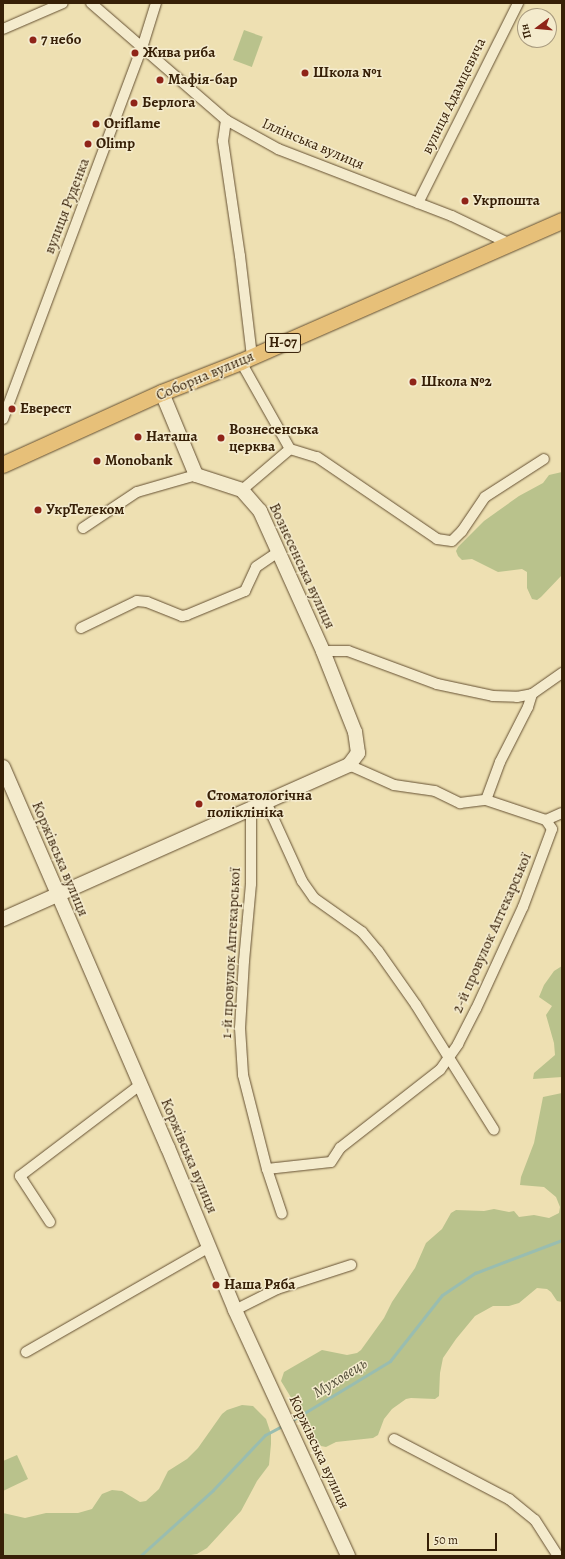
<!DOCTYPE html>
<html>
<head>
<meta charset="utf-8">
<style>
	body { margin:0 }
	#map { position:relative; width:565px; height:1559px; overflow:hidden; background:#eee0b2; font-family:Alegreya,serif }
	div>[style] { position:absolute }
	.green>* { inset:0; background:#b9c28c; transform-origin:0 0 }
	.stream>* { height:3px; margin:-1.5px; padding:0 1.5px; transform-origin:1.5px; border-radius:1.5px; background:#99bdb0 }
	.roads { filter:drop-shadow(0 0 1px #655032) drop-shadow(0 0 1px #655032) }
	.street>* { height:10px; margin:-5px; padding:0 5px; transform-origin:5px; border-radius:5px; background:#f4ebcd }
	.secondary>* { height:14px; margin:-7px; padding:0 7px; transform-origin:7px; border-radius:7px; background:#f4ebcd }
	.primary>* { height:16px; margin:-8px; padding:0 8px; transform-origin:8px; border-radius:8px; background:#e7c079 }
	.dots>* { width:11px; height:11px; translate:-50% -50%; box-sizing:border-box; border:2px solid #f4ebcd; border-radius:50% }
	span { translate:-50% -50%; white-space:nowrap; text-align:center; line-height:1.15; -webkit-text-stroke:3px #f4ebcd; paint-order:stroke }
	.shield-label span { padding:1px 3px; background:#f4ebcd; border:1px solid; border-radius:3px; -webkit-text-stroke-width:0 }
	.shield-label { font-size:14px; color:#372007; font-weight:700 }
	.poi-label { font-size:15px; color:#372007; font-weight:700 }
	.left { translate:0 -50%; text-align:left }
	.street-label { font-size:15px; color:#372007 }
	.water-label { font-size:16px; color:#544f3a; font-style:italic }
	.frame { position:absolute; inset:0; border:4px solid #372007; pointer-events:none }
	.north { position:absolute; left:517px; top:8px; width:40px; height:40px; box-sizing:border-box; background:#f4ebcd; border:1px solid #a89a7e; border-radius:50%; rotate:254deg; font-size:11px; font-weight:700; line-height:16px; text-align:center; color:#372007 }
	.north::after { content:''; display:block; margin:auto; width:14px; height:18px; background:#8f2418; clip-path:polygon(50% 0,100% 100%,50% 72%,0 100%) }
	.scale { position:absolute; left:427px; top:1533px; width:70px; height:18px; box-sizing:border-box; border:2px solid #372007; border-top:0; padding-left:5px; font-size:12px; line-height:14px; white-space:nowrap; color:#372007; -webkit-text-stroke:3px #f4ebcd; paint-order:stroke }
</style>
</head>
<body>
<div id="map">
	<div class="green">
		<i style="left:244px;top:30px;width:20px;height:32px;rotate:20deg"></i>
		<i style="clip-path:polygon(562px 472px,562px 575px,541px 597px,537px 600px,532px 599px,527px 588px,527px 572px,522px 569px,498px 572px,472px 559px,462px 560px,458px 556px,456px 551px,458px 547px,484px 521px,519px 496px,543px 483px,549px 475px)"></i>
		<i style="clip-path:polygon(562px 966px,562px 1077px,533px 1079px,534px 1073px,555px 1055px,554px 1043px,546px 1015px,552px 1006px,539px 997px,544px 985px,554px 971px)"></i>
		<i style="clip-path:polygon(562px 1093px,562px 1302px,557px 1301px,551px 1292px,547px 1289px,537px 1288px,519px 1303px,509px 1306px,493px 1306px,475px 1316px,456px 1339px,443px 1358px,440px 1373px,439px 1396px,435px 1399px,411px 1398px,406px 1399px,392px 1409px,384px 1419px,378px 1435px,373px 1438px,336px 1442px,326px 1447px,321px 1446px,303px 1426px,298px 1409px,281px 1381px,284px 1372px,322px 1350px,347px 1355px,357px 1353px,361px 1350px,384px 1318px,392px 1302px,415px 1268px,426px 1243px,442px 1229px,451px 1213px,456px 1210px,484px 1211px,494px 1209px,509px 1212px,514px 1211px,519px 1217px,534px 1215px,549px 1218px,559px 1213px,560px 1207px,556px 1197px,544px 1187px,520px 1185px,521px 1177px,534px 1143px,543px 1097px)"></i>
		<i style="clip-path:polygon(242px 1405px,253px 1406px,266px 1419px,271px 1434px,271px 1444px,269px 1465px,257px 1481px,241px 1511px,207px 1548px,197px 1554px,185px 1556px,3px 1556px,3px 1513px,25px 1518px,46px 1513px,78px 1513px,92px 1509px,102px 1494px,112px 1490px,122px 1491px,140px 1502px,146px 1501px,159px 1489px,168px 1471px,187px 1459px,198px 1448px,222px 1414px,227px 1410px)"></i>
		<i style="clip-path:polygon(17px 1455px,28px 1479px,3px 1491px,3px 1461px)"></i>
	</div>
	<div class="stream">
		<i style="left:291px;top:1421px;width:116px;rotate:-31.2deg"></i>
		<i style="left:390px;top:1361px;width:84px;rotate:-51.8deg"></i>
		<i style="left:442px;top:1295px;width:40px;rotate:-34deg"></i>
		<i style="left:475px;top:1273px;width:93px;rotate:-20.8deg"></i>
		<i style="left:140px;top:1556px;width:98px;rotate:-42.1deg"></i>
		<i style="left:213px;top:1490px;width:76px;rotate:-46.6deg"></i>
		<i style="left:265px;top:1435px;width:21px;rotate:-28deg"></i>
	</div>
	<div class="roads">
		<div class="street">
			<i style="left:91px;top:3px;width:179px;rotate:40.9deg"></i>
			<i style="left:226px;top:120px;width:60px;rotate:29.1deg"></i>
			<i style="left:278px;top:149px;width:186px;rotate:21.1deg"></i>
			<i style="left:452px;top:216px;width:64px;rotate:25.8deg"></i>
			<i style="left:3px;top:29px;width:65px;rotate:-23.4deg"></i>
			<i style="left:226px;top:120px;width:21px;rotate:98deg"></i>
			<i style="left:223px;top:141px;width:116px;rotate:81.6deg"></i>
			<i style="left:240px;top:256px;width:102px;rotate:83.2deg"></i>
			<i style="left:418px;top:203px;width:224px;rotate:-63.4deg"></i>
			<i style="left:241px;top:362px;width:100px;rotate:60.6deg"></i>
			<i style="left:290px;top:449px;width:28px;rotate:17deg"></i>
			<i style="left:317px;top:457px;width:145px;rotate:34.3deg"></i>
			<i style="left:437px;top:539px;width:15px;rotate:8deg"></i>
			<i style="left:452px;top:541px;width:14px;rotate:-45deg"></i>
			<i style="left:462px;top:531px;width:41px;rotate:-55.9deg"></i>
			<i style="left:485px;top:497px;width:70px;rotate:-32.8deg"></i>
			<i style="left:3px;top:419px;width:396px;rotate:-69.5deg"></i>
			<i style="left:142px;top:48px;width:47px;rotate:-72.7deg"></i>
			<i style="left:242px;top:490px;width:63px;rotate:-40.5deg"></i>
			<i style="left:83px;top:528px;width:65px;rotate:-33.7deg"></i>
			<i style="left:137px;top:492px;width:61px;rotate:-16.1deg"></i>
			<i style="left:81px;top:628px;width:62px;rotate:-25.7deg"></i>
			<i style="left:137px;top:601px;width:10px;rotate:6deg"></i>
			<i style="left:147px;top:602px;width:38px;rotate:22deg"></i>
			<i style="left:182px;top:616px;width:5px;rotate:-11deg"></i>
			<i style="left:187px;top:615px;width:63px;rotate:-22.5deg"></i>
			<i style="left:245px;top:591px;width:26px;rotate:-65deg"></i>
			<i style="left:256px;top:567px;width:27px;rotate:-34deg"></i>
			<i style="left:323px;top:651px;width:25px"></i>
			<i style="left:348px;top:651px;width:95px;rotate:20.3deg"></i>
			<i style="left:437px;top:684px;width:57px;rotate:12.1deg"></i>
			<i style="left:493px;top:696px;width:24px;rotate:2deg"></i>
			<i style="left:517px;top:697px;width:15px;rotate:-11deg"></i>
			<i style="left:532px;top:694px;width:37px;rotate:-35deg"></i>
			<i style="left:532px;top:694px;width:14px;rotate:107deg"></i>
			<i style="left:528px;top:707px;width:62px;rotate:117deg"></i>
			<i style="left:500px;top:762px;width:40px;rotate:110.2deg"></i>
			<i style="left:486px;top:800px;width:63px;rotate:18.4deg"></i>
			<i style="left:546px;top:820px;width:17px;rotate:-24deg"></i>
			<i style="left:349px;top:765px;width:49px;rotate:24deg"></i>
			<i style="left:394px;top:785px;width:41px;rotate:8.3deg"></i>
			<i style="left:435px;top:791px;width:28px;rotate:26deg"></i>
			<i style="left:460px;top:803px;width:26px;rotate:-7deg"></i>
			<i style="left:266px;top:802px;width:87px;rotate:65.5deg"></i>
			<i style="left:302px;top:881px;width:21px;rotate:55deg"></i>
			<i style="left:314px;top:898px;width:59px;rotate:35.3deg"></i>
			<i style="left:362px;top:932px;width:25px;rotate:50deg"></i>
			<i style="left:378px;top:951px;width:66px;rotate:54.9deg"></i>
			<i style="left:416px;top:1005px;width:147px;rotate:58deg"></i>
			<i style="left:251px;top:808px;width:76px;rotate:90deg"></i>
			<i style="left:251px;top:884px;width:77px;rotate:95.2deg"></i>
			<i style="left:244px;top:961px;width:67px;rotate:93.4deg"></i>
			<i style="left:240px;top:1028px;width:47px;rotate:86.3deg"></i>
			<i style="left:243px;top:1075px;width:97px;rotate:75.7deg"></i>
			<i style="left:267px;top:1169px;width:47px;rotate:71.6deg"></i>
			<i style="left:267px;top:1169px;width:64px;rotate:-6.2deg"></i>
			<i style="left:331px;top:1162px;width:17px;rotate:-57deg"></i>
			<i style="left:340px;top:1148px;width:127px;rotate:-38deg"></i>
			<i style="left:440px;top:1070px;width:32px;rotate:-55deg"></i>
			<i style="left:458px;top:1044px;width:39px;rotate:-63deg"></i>
			<i style="left:476px;top:1009px;width:112px;rotate:-65.3deg"></i>
			<i style="left:523px;top:907px;width:83px;rotate:-69.6deg"></i>
			<i style="left:552px;top:829px;width:11px;rotate:-124deg"></i>
			<i style="left:50px;top:1222px;width:55px;rotate:-123.1deg"></i>
			<i style="left:20px;top:1176px;width:151px;rotate:-37.2deg"></i>
			<i style="left:235px;top:1310px;width:47px;rotate:-26.6deg"></i>
			<i style="left:277px;top:1289px;width:78px;rotate:-18deg"></i>
			<i style="left:26px;top:1352px;width:211px;rotate:-29.8deg"></i>
			<i style="left:394px;top:1439px;width:130px;rotate:27.6deg"></i>
			<i style="left:509px;top:1499px;width:33px;rotate:39deg"></i>
			<i style="left:535px;top:1520px;width:43px;rotate:57.4deg"></i>
		</div>
		<div class="secondary">
			<i style="left:3px;top:767px;width:415px;rotate:66.6deg"></i>
			<i style="left:168px;top:1148px;width:175px;rotate:67.5deg"></i>
			<i style="left:235px;top:1310px;width:271px;rotate:65.3deg"></i>
			<i style="left:3px;top:919px;width:379px;rotate:-24deg"></i>
			<i style="left:349px;top:765px;width:15px;rotate:-53deg"></i>
			<i style="left:358px;top:753px;width:21px;rotate:-98deg"></i>
			<i style="left:355px;top:732px;width:87px;rotate:-111.6deg"></i>
			<i style="left:323px;top:651px;width:154px;rotate:-114.2deg"></i>
			<i style="left:260px;top:511px;width:28px;rotate:-131deg"></i>
			<i style="left:242px;top:490px;width:48px;rotate:-161.9deg"></i>
			<i style="left:196px;top:475px;width:89px;rotate:-112.5deg"></i>
		</div>
		<div class="primary">
			<i style="left:3px;top:465px;width:175px;rotate:-24.4deg"></i>
			<i style="left:162px;top:393px;width:85px;rotate:-21.4deg"></i>
			<i style="left:241px;top:362px;width:351px;rotate:-23.7deg"></i>
		</div>
	</div>
	<div class="dots">
		<i style="left:33px;top:40px;background:#8f2418"></i>
		<i style="left:135px;top:53px;background:#8f2418"></i>
		<i style="left:305px;top:73px;background:#8f2418"></i>
		<i style="left:160px;top:80px;background:#8f2418"></i>
		<i style="left:134px;top:103px;background:#8f2418"></i>
		<i style="left:96px;top:124px;background:#8f2418"></i>
		<i style="left:88px;top:144px;background:#8f2418"></i>
		<i style="left:465px;top:201px;background:#8f2418"></i>
		<i style="left:413px;top:382px;background:#8f2418"></i>
		<i style="left:12px;top:409px;background:#8f2418"></i>
		<i style="left:138px;top:437px;background:#8f2418"></i>
		<i style="left:221px;top:438px;background:#8f2418"></i>
		<i style="left:97px;top:461px;background:#8f2418"></i>
		<i style="left:38px;top:510px;background:#8f2418"></i>
		<i style="left:199px;top:804px;background:#8f2418"></i>
		<i style="left:216px;top:1285px;background:#8f2418"></i>
	</div>
	<div class="shield-label">
		<span style="left:283px;top:343px">Н-07</span>
	</div>
	<div class="poi-label">
		<span class="left" style="left:41px;top:40px">7 небо</span>
		<span class="left" style="left:143px;top:53px">Жива риба</span>
		<span class="left" style="left:313px;top:73px">Школа №1</span>
		<span class="left" style="left:168px;top:80px">Мафія-бар</span>
		<span class="left" style="left:142px;top:103px">Берлога</span>
		<span class="left" style="left:104px;top:124px">Oriflame</span>
		<span class="left" style="left:96px;top:144px">Olimp</span>
		<span class="left" style="left:473px;top:201px">Укрпошта</span>
		<span class="left" style="left:421px;top:382px">Школа №2</span>
		<span class="left" style="left:20px;top:409px">Еверест</span>
		<span class="left" style="left:229px;top:438px">Вознесенська<br>церква</span>
		<span class="left" style="left:146px;top:437px">Наташа</span>
		<span class="left" style="left:105px;top:461px">Monobank</span>
		<span class="left" style="left:46px;top:510px">УкрТелеком</span>
		<span class="left" style="left:207px;top:804px">Стоматологічна<br>поліклініка</span>
		<span class="left" style="left:224px;top:1285px">Наша Ряба</span>
	</div>
	<div class="street-label">
		<span style="left:454px;top:96px;rotate:-64deg">вулиця Адамцевича</span>
		<span style="left:313px;top:144px;rotate:23deg">Іллінська вулиця</span>
		<span style="left:67px;top:206px;rotate:-69deg">вулиця Руденка</span>
		<span style="left:205px;top:376px;rotate:-23deg">Соборна вулиця</span>
		<span style="left:302px;top:566px;rotate:65deg">Вознесенська вулиця</span>
		<span style="left:60px;top:859px;rotate:67deg">Коржівська вулиця</span>
		<span style="left:492px;top:933px;rotate:-66deg">2-й провулок Аптекарської</span>
		<span style="left:231px;top:953px;rotate:-87deg">1-й провулок Аптекарської</span>
		<span style="left:189px;top:1156px;rotate:67deg">Коржівська вулиця</span>
		<span style="left:319px;top:1452px;rotate:65deg">Коржівська вулиця</span>
	</div>
	<div class="water-label">
		<span style="left:340px;top:1378px;rotate:-32deg">Муховець</span>
	</div>
	<div class="frame"></div>
	<div class="north">Пн</div>
	<div class="scale">50 m</div>
</div>
</body>
</html>
